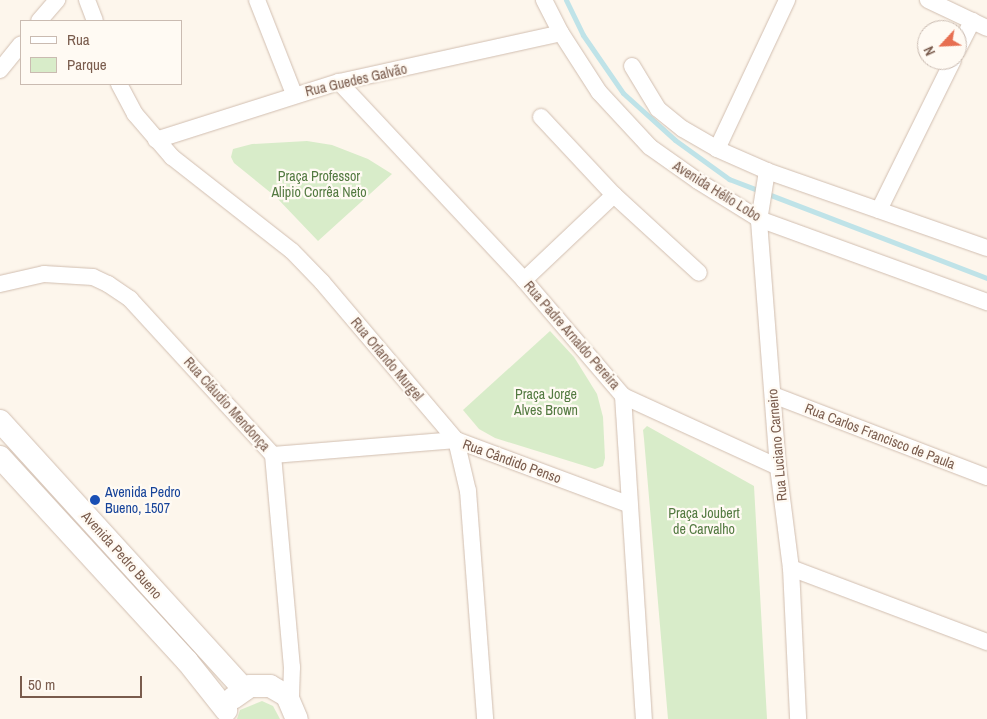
<!DOCTYPE html>
<html>
<head>
<meta charset="utf-8">
<style>
	body { margin:0 }
	#map { position:relative; width:987px; height:719px; overflow:hidden; background:#fdf6ec; font-family:"Archivo Narrow",sans-serif }
	div>[style] { position:absolute }
	.green>* { inset:0; background:#d8ecc9 }
	.stream>* { height:5px; margin:-2.5px; padding:0 2.5px; transform-origin:2.5px; border-radius:2.5px; background:#bfe3e8 }
	.roads { filter:drop-shadow(0 0 1px #d1beb0) drop-shadow(0 0 1px #d1beb0) }
	.street>* { height:16px; margin:-8px; padding:0 8px; transform-origin:8px; border-radius:8px; background:#fff }
	.secondary>* { height:22px; margin:-11px; padding:0 11px; transform-origin:11px; border-radius:11px; background:#fff }
	.dots>* { width:14px; height:14px; translate:-50% -50%; box-sizing:border-box; border:2px solid #fffaf3; border-radius:50% }
	span { translate:-50% -50%; white-space:nowrap; text-align:center; line-height:1.15; -webkit-text-stroke:4.5px #fffaf3; paint-order:stroke }
	.street-label { font-size:14px; color:#7a5c4d }
	.park-label { font-size:14px; color:#537a41 }
	.transit-label { font-size:14px; color:#164399 }
	.left { translate:0 -50%; text-align:left }
	.legend { position:absolute; left:20px; top:20px; width:162px; height:65px; box-sizing:border-box; background:#fffaf3; border:1px solid #cabbb1; margin:0; padding:6px 9px; list-style:none; font-size:15px; color:#7a5c4d }
	.legend li { display:flex; align-items:center; gap:10px; height:25px }
	.legend b { width:25px; border:1px solid #cabbb1 }
	.north { position:absolute; left:917px; top:20px; width:50px; height:50px; box-sizing:border-box; background:#fffaf3; border:1px solid #cabbb1; border-radius:50%; rotate:245deg; font-size:14px; font-weight:700; line-height:20px; text-align:center; color:#7a5c4d }
	.north::after { content:''; display:block; margin:auto; width:18px; height:22px; background:#e76f51; clip-path:polygon(50% 0,100% 100%,50% 72%,0 100%) }
	.scale { position:absolute; left:20px; top:676px; width:122px; height:22px; box-sizing:border-box; border:2px solid #7a5c4d; border-top:0; padding-left:6px; font-size:15px; line-height:18px; white-space:nowrap; color:#7a5c4d; -webkit-text-stroke:4px #fffaf3; paint-order:stroke }
</style>
</head>
<body>
<div id="map">
	<div class="green">
		<i style="clip-path:polygon(307px 141px,332px 145px,368px 159px,392px 174px,318px 241px,276px 197px,234px 163px,231px 157px,233px 149px,252px 144px)"></i>
		<i style="clip-path:polygon(550px 331px,574px 357px,597px 394px,603px 417px,605px 458px,603px 466px,595px 469px,495px 438px,479px 429px,463px 410px)"></i>
		<i style="clip-path:polygon(647px 426px,754px 486px,767px 719px,668px 719px,644px 439px,643px 430px)"></i>
		<i style="clip-path:polygon(262px 701px,273px 706px,280px 719px,237px 719px,240px 710px)"></i>
	</div>
	<div class="stream">
		<i style="left:566px;top:0;width:39px;rotate:64deg"></i>
		<i style="left:583px;top:35px;width:70px;rotate:55.4deg"></i>
		<i style="left:623px;top:93px;width:70px;rotate:42.1deg"></i>
		<i style="left:675px;top:140px;width:67px;rotate:35.8deg"></i>
		<i style="left:729px;top:179px;width:276px;rotate:21deg"></i>
	</div>
	<div class="roads">
		<div class="street">
			<i style="left:87px;top:0;width:22px;rotate:69deg"></i>
			<i style="left:257px;top:0;width:101px;rotate:68.5deg"></i>
			<i style="left:544px;top:0;width:37px;rotate:63deg"></i>
			<i style="left:561px;top:33px;width:70px;rotate:57.2deg"></i>
			<i style="left:599px;top:92px;width:75px;rotate:47.2deg"></i>
			<i style="left:650px;top:147px;width:59px;rotate:35.3deg"></i>
			<i style="left:698px;top:181px;width:72px;rotate:31.9deg"></i>
			<i style="left:759px;top:219px;width:243px;rotate:20deg"></i>
			<i style="left:928px;top:0;width:65px;rotate:25.4deg"></i>
			<i style="left:39px;top:21px;width:28px;rotate:-49deg"></i>
			<i style="left:957px;top:51px;width:34px;rotate:-63deg"></i>
			<i style="left:632px;top:66px;width:50px;rotate:58.8deg"></i>
			<i style="left:658px;top:109px;width:32px;rotate:39deg"></i>
			<i style="left:683px;top:129px;width:39px;rotate:30deg"></i>
			<i style="left:717px;top:149px;width:55px;rotate:23.7deg"></i>
			<i style="left:767px;top:171px;width:233px;rotate:19.3deg"></i>
			<i style="left:0;top:70px;width:33px;rotate:-51deg"></i>
			<i style="left:339px;top:82px;width:271px;rotate:46.9deg"></i>
			<i style="left:524px;top:280px;width:153px;rotate:49.5deg"></i>
			<i style="left:623px;top:396px;width:324px;rotate:86.3deg"></i>
			<i style="left:119px;top:84px;width:34px;rotate:62deg"></i>
			<i style="left:135px;top:114px;width:57px;rotate:49.3deg"></i>
			<i style="left:172px;top:157px;width:152px;rotate:38.1deg"></i>
			<i style="left:292px;top:251px;width:43px;rotate:45.9deg"></i>
			<i style="left:322px;top:282px;width:207px;rotate:49.7deg"></i>
			<i style="left:456px;top:440px;width:52px;rotate:76.8deg"></i>
			<i style="left:468px;top:491px;width:229px;rotate:85.7deg"></i>
			<i style="left:541px;top:117px;width:107px;rotate:46.9deg"></i>
			<i style="left:614px;top:195px;width:115px;rotate:42.5deg"></i>
			<i style="left:156px;top:140px;width:192px;rotate:-17.6deg"></i>
			<i style="left:339px;top:82px;width:227px;rotate:-12.4deg"></i>
			<i style="left:717px;top:149px;width:165px;rotate:-64.8deg"></i>
			<i style="left:767px;top:171px;width:51px;rotate:99.1deg"></i>
			<i style="left:759px;top:221px;width:247px;rotate:85.6deg"></i>
			<i style="left:778px;top:467px;width:102px;rotate:82.7deg"></i>
			<i style="left:791px;top:568px;width:151px;rotate:87.3deg"></i>
			<i style="left:879px;top:210px;width:167px;rotate:-63.7deg"></i>
			<i style="left:524px;top:280px;width:124px;rotate:-43.4deg"></i>
			<i style="left:0;top:284px;width:45px;rotate:-12.8deg"></i>
			<i style="left:44px;top:274px;width:49px;rotate:3.5deg"></i>
			<i style="left:93px;top:277px;width:17px;rotate:25deg"></i>
			<i style="left:108px;top:284px;width:27px;rotate:34deg"></i>
			<i style="left:130px;top:299px;width:212px;rotate:47.5deg"></i>
			<i style="left:273px;top:455px;width:213px;rotate:84.9deg"></i>
			<i style="left:292px;top:667px;width:34px;rotate:92deg"></i>
			<i style="left:773px;top:395px;width:229px;rotate:21deg"></i>
			<i style="left:623px;top:396px;width:170px;rotate:24.6deg"></i>
			<i style="left:273px;top:455px;width:184px;rotate:-4.7deg"></i>
			<i style="left:456px;top:440px;width:184px;rotate:20.4deg"></i>
			<i style="left:791px;top:568px;width:210px;rotate:20.7deg"></i>
		</div>
		<div class="secondary">
			<i style="left:0;top:421px;width:362px;rotate:47.7deg"></i>
			<i style="left:0;top:457px;width:277px;rotate:47.5deg"></i>
			<i style="left:187px;top:661px;width:63px;rotate:51.5deg"></i>
			<i style="left:233px;top:698px;width:21px;rotate:-35deg"></i>
			<i style="left:250px;top:686px;width:20px"></i>
			<i style="left:270px;top:686px;width:20px;rotate:30deg"></i>
			<i style="left:287px;top:696px;width:25px;rotate:67deg"></i>
		</div>
	</div>
	<div class="dots">
		<i style="left:95px;top:500px;background:#1a4fb4"></i>
	</div>
	<div class="street-label">
		<span style="left:356px;top:80px;rotate:-13deg">Rua Guedes Galvão</span>
		<span style="left:717px;top:191px;rotate:32deg">Avenida Hélio Lobo</span>
		<span style="left:572px;top:335px;rotate:49deg">Rua Padre Arnaldo Pereira</span>
		<span style="left:387px;top:359px;rotate:50deg">Rua Orlando Murgel</span>
		<span style="left:227px;top:404px;rotate:48deg">Rua Cláudio Mendonça</span>
		<span style="left:880px;top:436px;rotate:21deg">Rua Carlos Francisco de Paula</span>
		<span style="left:777px;top:445px;rotate:-95deg">Rua Luciano Carneiro</span>
		<span style="left:512px;top:461px;rotate:20deg">Rua Cândido Penso</span>
		<span style="left:122px;top:555px;rotate:48deg">Avenida Pedro Bueno</span>
	</div>
	<div class="park-label">
		<span style="left:319px;top:184px">Praça Professor<br>Alipio Corrêa Neto</span>
		<span style="left:546px;top:402px">Praça Jorge<br>Alves Brown</span>
		<span style="left:704px;top:521px">Praça Joubert<br>de Carvalho</span>
	</div>
	<div class="transit-label">
		<span class="left" style="left:105px;top:500px">Avenida Pedro<br>Bueno, 1507</span>
	</div>
	<ul class="legend">
	<li><b style="height:6px;background:#fff"></b>Rua</li>
	<li><b style="height:14px;background:#d8ecc9"></b>Parque</li>
	</ul>
	<div class="north">N</div>
	<div class="scale">50 m</div>
</div>
</body>
</html>
